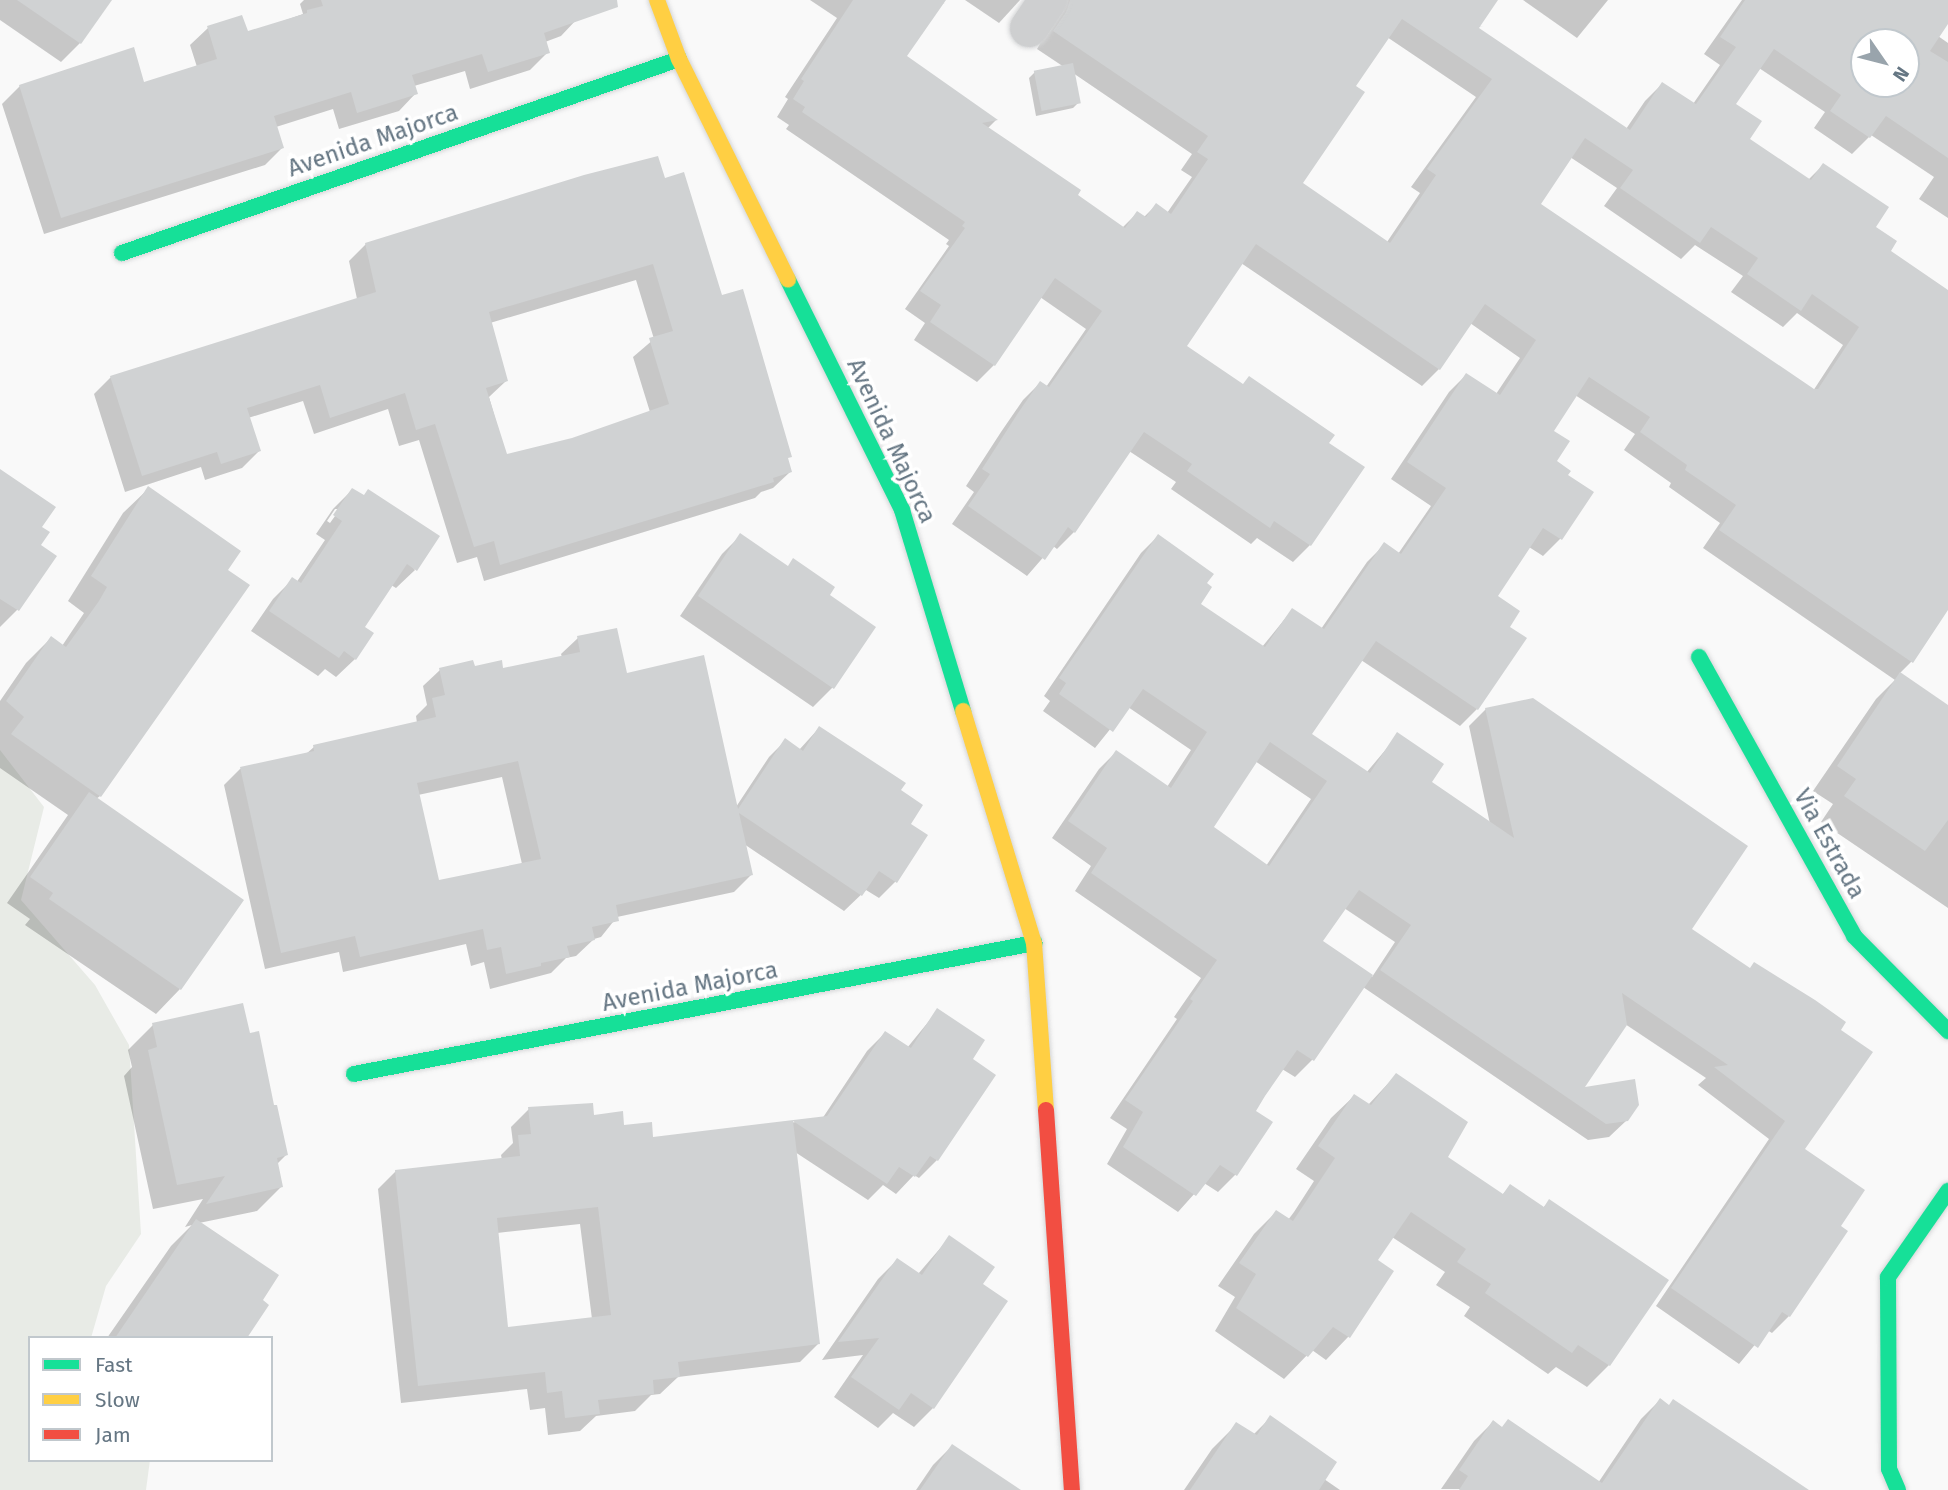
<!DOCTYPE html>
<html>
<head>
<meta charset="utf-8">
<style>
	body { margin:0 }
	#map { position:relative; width:1948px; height:1490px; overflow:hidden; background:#f9f9f9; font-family:"Fira Sans",sans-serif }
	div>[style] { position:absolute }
	.green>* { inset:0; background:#e8ebe6 }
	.shadow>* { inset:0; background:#0003 }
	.building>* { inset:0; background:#d0d2d3; transform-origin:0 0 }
	.roads { filter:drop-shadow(0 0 2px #d5d6d7) drop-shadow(0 0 2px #d5d6d7) }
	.street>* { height:38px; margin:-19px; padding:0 19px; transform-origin:19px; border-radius:19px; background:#cecfd0 }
	.fast>* { height:16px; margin:-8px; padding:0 8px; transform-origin:8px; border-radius:8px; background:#16e098 }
	.slow>* { height:16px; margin:-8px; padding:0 8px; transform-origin:8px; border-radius:8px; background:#ffcf43 }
	.jam>* { height:16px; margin:-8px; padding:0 8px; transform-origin:8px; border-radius:8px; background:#f24e42 }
	span { translate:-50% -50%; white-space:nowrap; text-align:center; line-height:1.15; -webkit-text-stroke:7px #fff; paint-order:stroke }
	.street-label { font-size:24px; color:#657683 }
	.legend { position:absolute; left:28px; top:1336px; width:245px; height:126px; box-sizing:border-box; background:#fff; border:2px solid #c1c8cd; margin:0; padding:9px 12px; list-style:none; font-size:21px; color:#657683 }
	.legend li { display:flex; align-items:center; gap:14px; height:35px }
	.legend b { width:35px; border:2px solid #c1c8cd }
	.north { position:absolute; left:1850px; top:28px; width:70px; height:70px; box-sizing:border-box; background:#fff; border:2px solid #c1c8cd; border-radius:50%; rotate:125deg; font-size:19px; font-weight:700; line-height:28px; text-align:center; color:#657683 }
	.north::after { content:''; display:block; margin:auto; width:24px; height:32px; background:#99a4ac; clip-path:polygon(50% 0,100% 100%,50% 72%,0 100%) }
</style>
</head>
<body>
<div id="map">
	<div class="green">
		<i style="clip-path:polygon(0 750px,44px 807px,21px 900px,95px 985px,129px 1045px,141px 1234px,106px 1286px,91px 1338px,30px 1338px,30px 1460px,150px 1460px,146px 1490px,0 1490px)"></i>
	</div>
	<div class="shadow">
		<i style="clip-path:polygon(0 0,110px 0,80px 43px,61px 62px,0 20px)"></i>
		<i style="clip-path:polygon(304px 0,573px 0,578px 18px,561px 36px,545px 42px,548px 52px,530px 70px,470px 89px,465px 71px,414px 86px,416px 93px,399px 111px,339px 129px,333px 109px,276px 127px,282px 148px,265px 165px,44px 234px,2px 104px,20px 86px,143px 84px,197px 67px,190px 45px,208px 28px,246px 34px,303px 14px,300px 4px)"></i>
		<i style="clip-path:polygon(evenodd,810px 0,944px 0,905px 56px,996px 120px,987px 129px,1122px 228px,1137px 213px,1144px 217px,1156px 205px,1167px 213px,1192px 177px,1181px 170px,1192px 154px,1073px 73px,1079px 102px,1073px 108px,1036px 116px,1029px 78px,1035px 72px,1064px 67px,1037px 49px,1053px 21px,1044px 0,1496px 0,1477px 28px,1626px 129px,1645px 101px,1662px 84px,1693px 104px,1720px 65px,1704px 54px,1742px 0,1948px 0,1948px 21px,1938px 36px,1948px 43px,1948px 218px,1919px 199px,1934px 177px,1871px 135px,1852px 154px,1814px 128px,1825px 112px,1759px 68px,1733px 104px,1747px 139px,1808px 180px,1823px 165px,1874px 228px,1888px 251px,1948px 292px,1948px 607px,1911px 662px,1899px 674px,1948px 707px,1948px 908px,1821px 822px,1833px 804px,1813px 791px,1876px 699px,1895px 680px,1703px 548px,1720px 523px,1669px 487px,1671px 483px,1624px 450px,1635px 434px,1575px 395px,1552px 431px,1555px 461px,1566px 476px,1591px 493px,1560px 539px,1543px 556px,1529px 547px,1495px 597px,1507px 628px,1477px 709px,1460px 726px,1361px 660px,1309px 734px,1366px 773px,1398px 735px,1429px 783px,1490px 824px,1469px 726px,1486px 709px,1690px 929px,1839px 1031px,1803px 1150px,1838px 1226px,1789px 1316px,1772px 1333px,1767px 1330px,1739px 1364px,1656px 1306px,1769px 1139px,1698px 1085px,1706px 1078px,1625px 1024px,1581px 1089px,1627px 1120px,1609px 1137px,1588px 1140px,1363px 987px,1312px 1060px,1295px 1077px,1282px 1069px,1254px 1112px,1270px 1123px,1235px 1175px,1218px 1192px,1204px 1183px,1178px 1212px,1107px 1164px,1127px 1129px,1110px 1118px,1177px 1019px,1174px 1017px,1201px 978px,1075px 891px,1091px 866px,1052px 838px,1099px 769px,1116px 752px,1167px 787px,1191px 750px,1128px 707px,1095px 748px,1043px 711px,1050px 701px,1044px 696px,1141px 553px,1158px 536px,1205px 584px,1198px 604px,1262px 647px,1292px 610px,1321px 629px,1367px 562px,1384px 545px,1398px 554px,1431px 506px,1391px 479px,1449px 392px,1466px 375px,1496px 394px,1520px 358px,1470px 323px,1439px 369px,1422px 386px,1241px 263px,1184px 346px,1327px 444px,1310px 545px,1293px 562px,1257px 538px,1251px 544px,1171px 489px,1176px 482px,1129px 451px,1074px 532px,1057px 549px,1053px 546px,1027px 576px,952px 524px,974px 492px,966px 486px,1001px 432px,1023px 400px,1040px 383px,1046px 387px,1086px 329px,1040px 297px,994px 365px,977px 382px,914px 340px,925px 323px,905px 309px,949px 246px,946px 244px,949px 240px,786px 129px,789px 125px,777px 117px,788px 99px,785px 97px,837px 18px,810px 0,1387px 37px,1476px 97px,1411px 187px,1420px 193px,1387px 242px,1301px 184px,1354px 86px,1387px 37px,810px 0,1864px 42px,1906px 42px,1906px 84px,1864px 84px,1864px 42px,810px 0,1570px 157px,1617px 188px,1604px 206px,1681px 259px,1695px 245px,1743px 276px,1731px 292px,1783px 327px,1797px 313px,1843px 345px,1813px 391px,1538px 204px,1570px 157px,810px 0,1255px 761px,1311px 799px,1266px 866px,1211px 828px,1255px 761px,810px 0,1344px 908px,1395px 942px,1372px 977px,1321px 942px,1344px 908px)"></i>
		<i style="clip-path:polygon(965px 0,1020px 0,999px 23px)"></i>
		<i style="clip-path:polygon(1523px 0,1608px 0,1577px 38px)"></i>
		<i style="clip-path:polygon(evenodd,664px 180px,721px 298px,787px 459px,790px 472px,773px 488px,761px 492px,755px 498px,484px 581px,477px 557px,457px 563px,419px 440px,399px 446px,388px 409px,314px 434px,303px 401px,248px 418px,259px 451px,242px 468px,205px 480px,201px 467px,125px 492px,94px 394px,111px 377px,357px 299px,349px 261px,366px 244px,664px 180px,636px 280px,654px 339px,633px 357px,650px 412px,573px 440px,506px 456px,489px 397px,506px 381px,490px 323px,636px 280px)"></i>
		<i style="clip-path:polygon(0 471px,40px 528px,39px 545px,17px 610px,0 627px)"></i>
		<i style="clip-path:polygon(148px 489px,100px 796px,96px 799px,180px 989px,156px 1014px,25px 925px,30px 919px,7px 903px,68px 815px,0 768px,0 701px,26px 663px,51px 638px,62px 646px,84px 613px,68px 601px,123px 513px)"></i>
		<i style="clip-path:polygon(evenodd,352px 490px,415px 570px,396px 588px,391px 585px,362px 627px,355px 659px,336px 677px,325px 669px,318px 676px,251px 631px,273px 599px,292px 580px,296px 583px,325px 540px,316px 534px,333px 509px,352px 490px,335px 509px,340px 509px,330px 523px,327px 521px,335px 509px)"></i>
		<i style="clip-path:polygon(741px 535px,874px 627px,832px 688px,813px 707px,680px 616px,722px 554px)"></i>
		<i style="clip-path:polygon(evenodd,578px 638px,625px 675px,736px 807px,769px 757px,785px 741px,799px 750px,819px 728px,899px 791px,909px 824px,895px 882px,879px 898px,866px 890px,844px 911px,744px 844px,751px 875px,734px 892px,617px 917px,601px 937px,594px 939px,576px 956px,566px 958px,551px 973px,490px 989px,484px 962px,471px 966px,466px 944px,343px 972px,339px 952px,265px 969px,224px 785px,240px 769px,306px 754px,314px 747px,417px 723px,416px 716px,427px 705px,423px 686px,440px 670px,502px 670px,562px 657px,561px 654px,578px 638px,502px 777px,522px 864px,437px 882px,418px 795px,502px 777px)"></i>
		<i style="clip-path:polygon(evenodd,938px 1010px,970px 1059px,937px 1160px,919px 1178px,914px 1175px,896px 1194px,883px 1185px,868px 1200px,795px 1152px,818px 1344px,800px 1362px,678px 1377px,660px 1394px,651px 1395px,635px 1411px,596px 1416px,580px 1431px,548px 1435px,545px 1408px,530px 1410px,527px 1389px,401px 1403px,378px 1189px,396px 1171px,502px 1160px,501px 1155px,513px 1143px,511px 1127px,529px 1109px,593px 1117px,652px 1139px,822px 1119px,867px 1051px,885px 1033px,907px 1048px,938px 1010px,580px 1224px,592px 1319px,507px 1329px,497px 1233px,580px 1224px)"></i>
		<i style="clip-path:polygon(153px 1025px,248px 1035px,273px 1107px,286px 1155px,277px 1164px,282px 1186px,257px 1211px,199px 1223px,260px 1301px,245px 1338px,107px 1338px,171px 1246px,192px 1225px,185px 1227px,203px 1199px,153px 1209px,124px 1076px,132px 1067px,128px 1050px)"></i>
		<i style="clip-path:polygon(1396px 1075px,1446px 1158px,1502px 1195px,1511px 1186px,1543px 1208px,1549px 1201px,1609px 1365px,1587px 1387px,1556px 1367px,1548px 1374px,1464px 1316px,1470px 1307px,1436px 1285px,1445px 1272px,1392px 1237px,1375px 1261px,1391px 1272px,1348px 1337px,1326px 1360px,1312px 1350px,1284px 1379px,1215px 1331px,1235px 1297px,1218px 1286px,1254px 1234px,1276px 1212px,1288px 1220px,1294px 1212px,1314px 1181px,1296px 1169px,1331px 1118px,1354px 1096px,1368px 1105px)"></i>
		<i style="clip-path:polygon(949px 1238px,981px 1284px,1005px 1301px,933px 1408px,914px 1427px,893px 1413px,878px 1428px,834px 1397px,863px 1355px,822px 1360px,878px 1279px,897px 1260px,918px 1274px)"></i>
		<i style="clip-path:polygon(1660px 1400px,1806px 1490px,1441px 1489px,1474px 1441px,1493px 1422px,1598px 1483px,1641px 1419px)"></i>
		<i style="clip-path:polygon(1270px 1418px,1324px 1479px,1340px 1490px,1184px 1490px,1212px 1449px,1237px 1424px,1253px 1435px)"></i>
		<i style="clip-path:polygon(952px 1446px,1002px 1490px,916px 1490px,933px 1465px)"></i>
	</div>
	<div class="building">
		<i style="clip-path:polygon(17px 0,112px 0,81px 44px)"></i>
		<i style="clip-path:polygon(321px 0,617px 0,618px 7px,544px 33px,550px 53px,488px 72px,482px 54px,412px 75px,418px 94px,357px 113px,351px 92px,274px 116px,284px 148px,61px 218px,19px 85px,134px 47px,144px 82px,217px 59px,207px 26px,242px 15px,248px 31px,307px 13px,307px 10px,323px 6px)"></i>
		<i style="clip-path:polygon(evenodd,853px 0,946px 0,907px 56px,998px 120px,982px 123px,1081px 190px,1078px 195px,1125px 228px,1137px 211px,1146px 217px,1156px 203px,1171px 214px,1208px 159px,1197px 152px,1208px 136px,1053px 31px,1066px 12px,1070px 0,1498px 0,1479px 28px,1630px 130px,1662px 82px,1696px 104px,1736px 47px,1720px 37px,1745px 0,1948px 0,1948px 24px,1930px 51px,1948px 62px,1948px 158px,1886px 116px,1870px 138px,1830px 111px,1841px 95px,1774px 49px,1736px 104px,1762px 121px,1750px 139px,1811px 180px,1823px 163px,1889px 207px,1876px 227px,1897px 241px,1891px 251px,1948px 290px,1948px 610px,1913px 663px,1719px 530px,1736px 505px,1685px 470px,1687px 465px,1640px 432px,1650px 417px,1589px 377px,1554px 431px,1570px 441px,1557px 461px,1571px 471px,1568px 475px,1594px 492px,1562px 540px,1543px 528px,1498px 596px,1520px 611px,1510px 627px,1527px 638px,1478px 710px,1376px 641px,1312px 734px,1370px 773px,1397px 732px,1444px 764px,1432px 782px,1514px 838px,1485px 708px,1533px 698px,1748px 846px,1692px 929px,1750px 968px,1754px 962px,1815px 1000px,1846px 1022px,1841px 1030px,1873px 1052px,1805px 1149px,1865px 1190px,1841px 1226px,1848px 1231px,1790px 1317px,1782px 1312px,1758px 1348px,1671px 1288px,1785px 1121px,1714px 1067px,1728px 1065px,1622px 993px,1627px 1025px,1585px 1087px,1635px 1079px,1639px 1105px,1628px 1121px,1606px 1124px,1380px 970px,1411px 925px,1359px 890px,1323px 941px,1373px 975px,1314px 1061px,1297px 1050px,1265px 1096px,1256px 1111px,1273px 1122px,1237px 1176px,1220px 1165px,1196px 1196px,1123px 1147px,1143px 1112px,1125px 1100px,1193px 1001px,1190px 999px,1217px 960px,1091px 873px,1107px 848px,1068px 821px,1116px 750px,1171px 788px,1207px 732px,1143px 689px,1113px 732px,1059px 694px,1066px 683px,1059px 678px,1158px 534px,1214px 574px,1207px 583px,1212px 587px,1201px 604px,1265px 647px,1292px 608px,1324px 629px,1384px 542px,1401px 554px,1446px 488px,1407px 462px,1466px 373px,1500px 395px,1536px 340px,1485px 304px,1440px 370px,1256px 244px,1187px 346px,1243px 384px,1249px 376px,1335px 435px,1329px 443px,1365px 467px,1311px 546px,1274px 521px,1270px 528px,1187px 471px,1192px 464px,1144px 432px,1075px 533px,1068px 527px,1045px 560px,968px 506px,990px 474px,982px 469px,1018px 413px,1040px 381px,1049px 387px,1102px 311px,1055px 278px,995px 366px,930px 322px,941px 305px,920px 291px,965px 228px,962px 226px,965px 222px,802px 112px,805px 107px,793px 99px,804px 81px,801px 79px,853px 0,1402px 19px,1492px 79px,1427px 169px,1436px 175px,1390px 243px,1303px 183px,1365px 92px,1356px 86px,1402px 19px,853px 0,1864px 42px,1906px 42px,1906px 84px,1864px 84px,1864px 42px,853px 0,1585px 138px,1633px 170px,1620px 188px,1700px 243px,1711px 227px,1758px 258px,1747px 274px,1801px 311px,1812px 294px,1859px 327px,1818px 389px,1814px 389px,1541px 204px,1585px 138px,853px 0,1270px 742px,1327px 781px,1269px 866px,1214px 827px,1270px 742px)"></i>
		<i style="left:1073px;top:63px;width:41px;height:40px;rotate:79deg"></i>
		<i style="clip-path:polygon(evenodd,658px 156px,665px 178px,684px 172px,722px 295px,743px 289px,792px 457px,788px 458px,792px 472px,773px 478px,774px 482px,500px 565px,494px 541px,474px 547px,435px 424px,416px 430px,405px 393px,330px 418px,320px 385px,247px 408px,261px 451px,221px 464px,217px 452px,142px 476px,110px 376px,376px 292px,365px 243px,584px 175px,658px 156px,653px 264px,673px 331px,649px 338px,669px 404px,572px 438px,507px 454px,486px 388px,508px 381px,489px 312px,653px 264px)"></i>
		<i style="clip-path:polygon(0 469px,56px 507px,42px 527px,50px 532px,41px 545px,57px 556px,19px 611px,0 599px)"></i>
		<i style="clip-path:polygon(148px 486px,241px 551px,228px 570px,250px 585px,101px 797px,11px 734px,24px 717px,6px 701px,51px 636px,66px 647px,99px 601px,107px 587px,91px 576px)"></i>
		<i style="clip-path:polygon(352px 488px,364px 495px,368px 489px,440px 536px,417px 571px,407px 564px,365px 627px,374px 633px,356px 660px,344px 651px,339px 658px,269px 611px,292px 577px,301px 583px,342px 521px,333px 515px)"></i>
		<i style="clip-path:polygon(740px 533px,788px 566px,793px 558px,835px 587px,830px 595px,876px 627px,834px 689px,698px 596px)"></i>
		<i style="clip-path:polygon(evenodd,617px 628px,627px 673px,704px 655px,738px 809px,785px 738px,803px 751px,819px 726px,906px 783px,901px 790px,923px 805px,911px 824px,928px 835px,897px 883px,879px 871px,862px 896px,739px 813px,753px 875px,616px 905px,619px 921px,592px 927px,595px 940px,567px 946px,570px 957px,541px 963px,541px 966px,506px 974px,501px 947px,487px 950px,483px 929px,360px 957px,355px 936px,281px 953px,240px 767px,314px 751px,313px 745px,436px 717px,432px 698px,445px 695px,439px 668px,473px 660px,475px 666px,502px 660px,503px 668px,580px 652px,577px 636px,617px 628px,518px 761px,541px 859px,439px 880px,417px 783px,518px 761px)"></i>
		<i style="clip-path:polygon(1900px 672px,1948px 705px,1948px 820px,1925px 851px,1844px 796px,1856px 779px,1837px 766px)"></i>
		<i style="clip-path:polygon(89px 792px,244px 900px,181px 990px,49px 899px,53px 893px,30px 877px)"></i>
		<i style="clip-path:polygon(243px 1003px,250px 1033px,259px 1031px,274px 1105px,277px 1105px,288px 1155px,277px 1158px,283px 1187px,206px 1204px,225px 1176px,177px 1185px,148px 1050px,157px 1047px,152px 1023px)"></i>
		<i style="clip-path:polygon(evenodd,937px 1008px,985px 1040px,973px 1059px,996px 1075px,938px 1161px,930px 1156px,915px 1177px,899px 1167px,887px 1184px,793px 1121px,820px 1344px,678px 1362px,680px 1377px,653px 1380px,654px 1394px,598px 1400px,600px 1414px,565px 1418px,562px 1391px,547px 1393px,545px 1372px,418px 1386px,395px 1170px,520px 1156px,518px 1135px,531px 1134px,528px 1107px,593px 1103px,594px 1115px,623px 1111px,624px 1125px,652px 1122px,653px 1137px,827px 1116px,885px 1031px,911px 1048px,937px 1008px,598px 1207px,611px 1315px,508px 1327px,497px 1218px,598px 1207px)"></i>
		<i style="clip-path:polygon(1396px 1073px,1468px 1122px,1448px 1157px,1503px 1194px,1510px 1184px,1544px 1207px,1549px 1199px,1669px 1280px,1610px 1366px,1578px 1345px,1572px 1353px,1485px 1293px,1491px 1284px,1457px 1262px,1466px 1249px,1411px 1212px,1378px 1260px,1394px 1271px,1350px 1338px,1333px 1327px,1308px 1357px,1236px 1308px,1256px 1274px,1239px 1263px,1276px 1210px,1293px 1221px,1335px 1158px,1318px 1146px,1354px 1094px,1371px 1105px)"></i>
		<i style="clip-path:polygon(196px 1219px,279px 1275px,263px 1300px,269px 1305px,247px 1338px,115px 1338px)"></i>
		<i style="clip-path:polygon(949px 1235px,995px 1267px,983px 1284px,1008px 1301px,934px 1409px,911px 1393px,899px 1410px,851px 1377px,879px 1338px,838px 1342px,897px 1258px,922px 1275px)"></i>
		<i style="clip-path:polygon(1660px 1398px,1669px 1405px,1673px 1399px,1809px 1490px,1459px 1490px,1468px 1476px,1459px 1470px,1493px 1420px,1502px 1427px,1508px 1419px,1602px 1483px)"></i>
		<i style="clip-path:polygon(1270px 1415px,1337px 1462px,1319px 1490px,1190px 1490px,1236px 1422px,1257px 1435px)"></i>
		<i style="clip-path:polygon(952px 1444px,1021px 1490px,920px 1490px)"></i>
	</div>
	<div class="roads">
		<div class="street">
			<i style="left:1029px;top:28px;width:34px;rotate:-56deg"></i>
		</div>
		<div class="fast">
			<i style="left:122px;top:253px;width:590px;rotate:-19.2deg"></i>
			<i style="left:788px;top:280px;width:257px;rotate:63.6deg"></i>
			<i style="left:902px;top:510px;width:210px;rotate:73.1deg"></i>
			<i style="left:1699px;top:657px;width:319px;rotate:60.9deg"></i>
			<i style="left:1854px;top:936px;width:134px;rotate:45.3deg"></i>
			<i style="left:354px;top:1074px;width:693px;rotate:-10.9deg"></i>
			<i style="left:1898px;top:1490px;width:23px;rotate:-113deg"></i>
			<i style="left:1889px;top:1469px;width:192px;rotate:-90.3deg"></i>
			<i style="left:1888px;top:1277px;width:105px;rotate:-55.1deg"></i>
		</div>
		<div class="slow">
			<i style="left:657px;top:0;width:63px;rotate:69.6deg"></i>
			<i style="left:679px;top:59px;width:246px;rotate:63.7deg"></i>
			<i style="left:963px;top:711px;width:243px;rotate:73deg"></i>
			<i style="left:1034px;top:943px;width:167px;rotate:85.9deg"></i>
		</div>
		<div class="jam">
			<i style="left:1046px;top:1110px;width:381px;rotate:86.1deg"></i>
		</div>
	</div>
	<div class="street-label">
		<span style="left:373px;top:141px;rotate:-19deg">Avenida Majorca</span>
		<span style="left:891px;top:441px;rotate:65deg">Avenida Majorca</span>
		<span style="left:1829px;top:844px;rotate:61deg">Via Estrada</span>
		<span style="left:690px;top:987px;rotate:-11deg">Avenida Majorca</span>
	</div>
	<ul class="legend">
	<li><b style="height:9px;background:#16e098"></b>Fast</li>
	<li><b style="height:9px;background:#ffcf43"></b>Slow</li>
	<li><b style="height:9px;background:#f24e42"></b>Jam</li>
	</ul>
	<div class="north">N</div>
</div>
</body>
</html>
